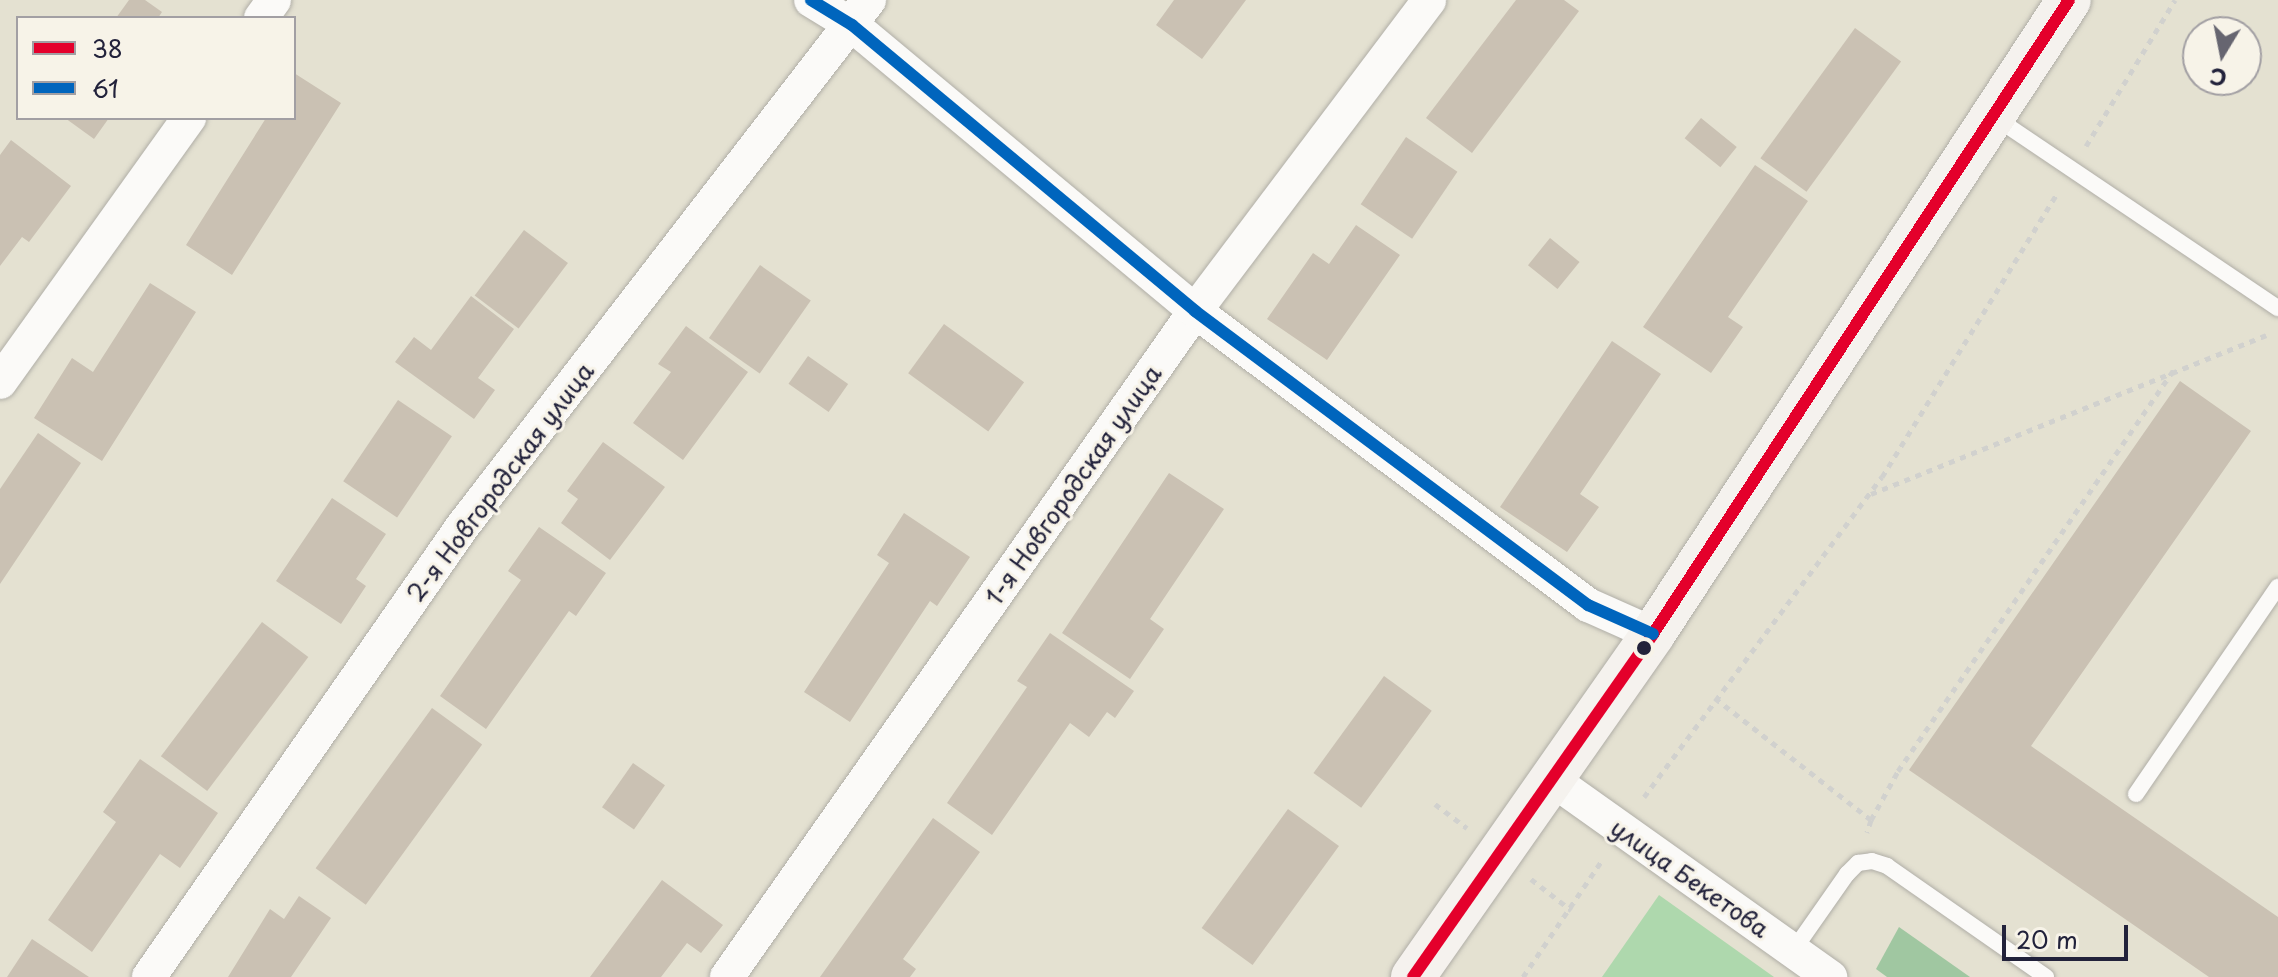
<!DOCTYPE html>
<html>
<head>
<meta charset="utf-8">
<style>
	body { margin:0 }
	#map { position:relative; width:2278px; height:977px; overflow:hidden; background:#e4e1d1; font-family:"Playpen Sans",sans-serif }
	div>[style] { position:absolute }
	.green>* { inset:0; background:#aed8ad }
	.forest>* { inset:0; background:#a0c7a1 }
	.building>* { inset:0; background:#cac1b3; transform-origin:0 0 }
	.path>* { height:5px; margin-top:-2.5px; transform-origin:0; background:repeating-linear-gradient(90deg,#d1d1ce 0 6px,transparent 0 12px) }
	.roads { filter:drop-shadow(0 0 2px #b0aea7) drop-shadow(0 0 2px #b0aea7) }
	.lane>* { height:16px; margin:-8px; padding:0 8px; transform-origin:8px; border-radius:8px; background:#fbfaf8 }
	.street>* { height:34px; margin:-17px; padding:0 17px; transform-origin:17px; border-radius:17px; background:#fbfaf8 }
	.secondary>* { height:44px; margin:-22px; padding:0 22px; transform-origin:22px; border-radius:22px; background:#f5f2ee }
	.bus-1>* { height:12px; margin:-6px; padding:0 6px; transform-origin:6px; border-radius:6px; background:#e4002b }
	.bus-2>* { height:12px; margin:-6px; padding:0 6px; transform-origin:6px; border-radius:6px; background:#0065bd }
	.dots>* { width:22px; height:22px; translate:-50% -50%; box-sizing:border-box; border:4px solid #f7f3e8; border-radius:50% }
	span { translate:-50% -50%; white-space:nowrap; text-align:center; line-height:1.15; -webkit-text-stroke:6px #f7f3e8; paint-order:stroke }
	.street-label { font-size:24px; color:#22223b }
	.legend { position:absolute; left:16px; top:16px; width:280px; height:104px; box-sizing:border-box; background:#f7f3e8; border:2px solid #a29fa3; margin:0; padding:10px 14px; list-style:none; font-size:24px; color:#22223b }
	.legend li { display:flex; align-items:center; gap:16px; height:40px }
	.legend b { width:40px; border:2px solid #a29fa3 }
	.north { position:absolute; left:2182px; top:16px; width:80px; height:80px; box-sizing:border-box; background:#f7f3e8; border:2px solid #a29fa3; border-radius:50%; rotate:190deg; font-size:22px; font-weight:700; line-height:32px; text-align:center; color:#22223b }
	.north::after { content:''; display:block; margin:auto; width:28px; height:36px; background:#666570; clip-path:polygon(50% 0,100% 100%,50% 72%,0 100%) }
	.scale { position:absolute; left:2002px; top:925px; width:126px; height:36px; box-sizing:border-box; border:4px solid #22223b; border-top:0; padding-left:10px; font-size:24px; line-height:28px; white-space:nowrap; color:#22223b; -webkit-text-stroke:6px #f7f3e8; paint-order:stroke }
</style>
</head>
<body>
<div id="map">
	<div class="green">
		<i style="clip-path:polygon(1659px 895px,1774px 977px,1602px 977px)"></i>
	</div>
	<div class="forest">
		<i style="clip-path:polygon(1899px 927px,1970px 977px,1887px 977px,1876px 969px)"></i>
	</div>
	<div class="building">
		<i style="clip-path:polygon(129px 0,145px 0,162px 12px,158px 18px,116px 18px)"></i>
		<i style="clip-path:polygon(1174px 0,1246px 0,1202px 59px,1156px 25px)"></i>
		<i style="clip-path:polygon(1516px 0,1564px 0,1579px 11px,1472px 153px,1426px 118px)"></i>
		<i style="left:1855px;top:28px;width:57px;height:161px;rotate:36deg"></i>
		<i style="clip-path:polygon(294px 73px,341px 103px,232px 275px,186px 245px,266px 118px,294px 118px)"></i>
		<i style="clip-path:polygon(65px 118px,109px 118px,94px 139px)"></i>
		<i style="left:1701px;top:118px;width:46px;height:26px;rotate:39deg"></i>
		<i style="left:1406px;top:137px;width:62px;height:81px;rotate:34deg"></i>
		<i style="clip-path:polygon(11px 140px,71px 186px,29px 242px,22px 237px,0 266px,0 155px)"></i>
		<i style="clip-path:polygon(1755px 165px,1808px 201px,1728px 317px,1743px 327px,1711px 373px,1643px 327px)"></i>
		<i style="clip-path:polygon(1356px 225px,1400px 255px,1327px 360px,1267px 319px,1313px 253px,1329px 264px)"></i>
		<i style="left:524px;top:230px;width:55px;height:82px;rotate:37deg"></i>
		<i style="left:1550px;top:238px;width:38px;height:35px;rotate:39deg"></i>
		<i style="left:760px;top:265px;width:62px;height:89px;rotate:35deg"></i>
		<i style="clip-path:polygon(150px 283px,196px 312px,102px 461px,34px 418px,72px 358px,93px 372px)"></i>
		<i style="clip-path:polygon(471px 296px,514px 329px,478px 378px,495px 390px,474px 419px,395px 362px,414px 337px,431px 350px)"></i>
		<i style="left:944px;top:324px;width:99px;height:61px;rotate:36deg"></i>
		<i style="clip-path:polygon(686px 326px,748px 372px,683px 460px,633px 423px,671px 372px,658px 364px)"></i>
		<i style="clip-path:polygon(1612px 341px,1661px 374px,1580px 494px,1599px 507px,1567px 552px,1500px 507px)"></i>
		<i style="left:808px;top:356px;width:49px;height:34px;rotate:35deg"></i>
		<i style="clip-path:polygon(2180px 381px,2251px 431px,2031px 746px,2278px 917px,2278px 977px,2209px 977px,1909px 770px)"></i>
		<i style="left:398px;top:400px;width:65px;height:98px;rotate:34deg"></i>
		<i style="clip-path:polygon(38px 433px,81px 463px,0 584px,0 489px)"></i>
		<i style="clip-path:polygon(603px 442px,665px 487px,610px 560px,561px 523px,578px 499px,567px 491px)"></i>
		<i style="clip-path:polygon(1169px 473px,1224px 509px,1150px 619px,1164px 629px,1130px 679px,1062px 633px)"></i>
		<i style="clip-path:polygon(332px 498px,386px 534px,356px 579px,366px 586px,341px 624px,276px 581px)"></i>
		<i style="clip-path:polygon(904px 513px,970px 557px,937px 606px,930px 601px,850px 722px,804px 692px,889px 563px,877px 555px)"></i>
		<i style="clip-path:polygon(539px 527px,606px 573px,576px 616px,569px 611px,486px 729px,440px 696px,521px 580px,508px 571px)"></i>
		<i style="left:262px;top:622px;width:58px;height:168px;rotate:37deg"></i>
		<i style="clip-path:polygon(1050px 633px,1134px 691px,1115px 718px,1107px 712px,1089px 737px,1070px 723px,992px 835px,947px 803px,1027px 687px,1017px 681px)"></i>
		<i style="left:1384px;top:676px;width:59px;height:120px;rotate:36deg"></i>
		<i style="left:432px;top:708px;width:62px;height:198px;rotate:36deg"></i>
		<i style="clip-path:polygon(140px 759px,218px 813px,180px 868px,160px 854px,92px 952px,48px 920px,116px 822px,103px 812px)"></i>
		<i style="left:633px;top:763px;width:39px;height:54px;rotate:35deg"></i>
		<i style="left:1288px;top:809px;width:63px;height:147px;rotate:36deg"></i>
		<i style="clip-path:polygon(933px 818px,980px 852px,903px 959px,916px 969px,910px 977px,820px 977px)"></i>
		<i style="clip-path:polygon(662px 880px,723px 925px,701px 953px,687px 943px,661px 977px,590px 977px)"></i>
		<i style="clip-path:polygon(299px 896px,331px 918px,291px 977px,228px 977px,270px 909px,284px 919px)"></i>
		<i style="clip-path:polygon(32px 939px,89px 977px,7px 977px)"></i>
	</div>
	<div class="path">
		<i style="left:2086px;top:146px;width:171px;rotate:-58.6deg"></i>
		<i style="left:1871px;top:494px;width:426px;rotate:-21.9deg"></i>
		<i style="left:1715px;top:698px;width:198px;rotate:38deg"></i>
		<i style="left:1871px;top:820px;width:13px;rotate:108deg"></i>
		<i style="left:1644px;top:797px;width:399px;rotate:-53.4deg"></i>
		<i style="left:1882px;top:477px;width:335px;rotate:-58.3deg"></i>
		<i style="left:1435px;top:804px;width:40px;rotate:37deg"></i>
		<i style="left:1871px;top:820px;width:56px;rotate:-61.1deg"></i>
		<i style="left:1898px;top:771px;width:490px;rotate:-55.5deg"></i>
		<i style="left:1531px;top:879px;width:51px;rotate:37.8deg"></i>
		<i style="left:1523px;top:977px;width:139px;rotate:-55.9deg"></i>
	</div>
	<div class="roads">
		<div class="lane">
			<i style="left:1996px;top:118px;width:340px;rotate:34deg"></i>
			<i style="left:2136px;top:794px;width:251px;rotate:-55.6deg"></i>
			<i style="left:1793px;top:951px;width:94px;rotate:-55deg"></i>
			<i style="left:1847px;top:874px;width:16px;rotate:-45deg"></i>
			<i style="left:1858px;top:863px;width:14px;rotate:-8deg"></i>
			<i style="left:1872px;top:861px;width:16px;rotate:18deg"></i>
			<i style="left:1887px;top:866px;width:194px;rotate:34.9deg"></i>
		</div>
		<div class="street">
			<i style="left:811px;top:0;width:48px;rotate:31.4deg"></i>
			<i style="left:852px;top:25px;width:447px;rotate:39.8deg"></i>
			<i style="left:1195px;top:311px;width:491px;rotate:36.8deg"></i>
			<i style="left:1588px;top:605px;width:71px;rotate:24deg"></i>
			<i style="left:261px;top:18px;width:22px;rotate:-54deg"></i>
			<i style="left:0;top:382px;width:325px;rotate:-54.4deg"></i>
			<i style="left:1550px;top:778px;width:344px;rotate:35.4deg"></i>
			<i style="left:149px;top:977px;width:548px;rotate:-55.18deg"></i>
			<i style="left:462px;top:527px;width:666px;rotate:-52.32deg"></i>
			<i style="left:727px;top:977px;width:814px;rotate:-54.9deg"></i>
			<i style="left:1195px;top:311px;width:389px;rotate:-53deg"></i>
		</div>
		<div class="secondary">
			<i style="left:1413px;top:977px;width:419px;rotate:-55deg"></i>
			<i style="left:1653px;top:634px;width:758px;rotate:-56.73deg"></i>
		</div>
	</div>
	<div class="bus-1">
		<i style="left:1413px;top:977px;width:419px;rotate:-55deg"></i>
		<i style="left:1653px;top:634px;width:758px;rotate:-56.73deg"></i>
	</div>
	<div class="bus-2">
		<i style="left:811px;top:0;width:48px;rotate:31.4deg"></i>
		<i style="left:852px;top:25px;width:447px;rotate:39.8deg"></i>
		<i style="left:1195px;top:311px;width:491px;rotate:36.8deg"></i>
		<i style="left:1588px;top:605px;width:71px;rotate:24deg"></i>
	</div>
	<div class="dots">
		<i style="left:1644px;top:648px;background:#22223b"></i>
	</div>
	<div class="street-label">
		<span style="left:500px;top:482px;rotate:-53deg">2-я Новгородская улица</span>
		<span style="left:1073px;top:485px;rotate:-55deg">1-я Новгородская улица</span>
		<span style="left:1690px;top:878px;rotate:35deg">улица Бекетова</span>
	</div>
	<ul class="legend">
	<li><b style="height:10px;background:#e4002b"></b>38</li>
	<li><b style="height:10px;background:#0065bd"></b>61</li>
	</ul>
	<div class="north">С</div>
	<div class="scale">20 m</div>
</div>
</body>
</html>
